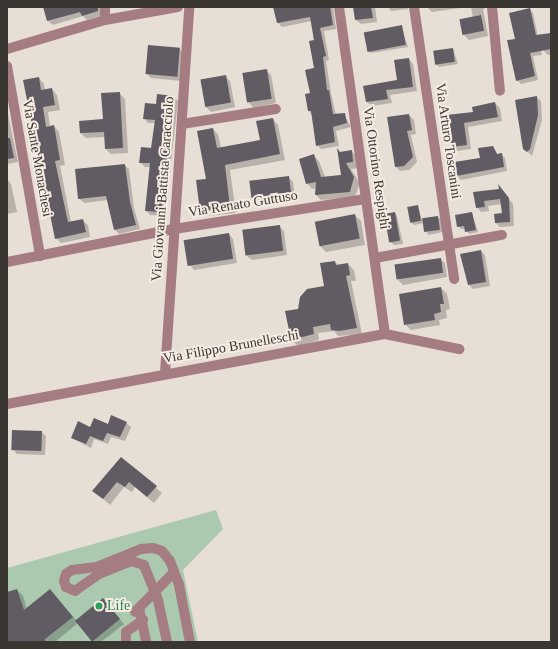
<!DOCTYPE html>
<html>
<head>
<meta charset="utf-8">
<style>
	body { margin:0 }
	#map { position:relative; width:558px; height:649px; overflow:hidden; background:#e7ded5; font-family:"Times New Roman",serif }
	div>[style] { position:absolute }
	.green>* { inset:0; background:#abc9ae }
	.shadow>* { inset:0; background:#0003 }
	.building>* { inset:0; background:#615b64; transform-origin:0 0 }
	.minor>* { height:10px; margin:-5px; padding:0 5px; transform-origin:5px; border-radius:5px; background:#a57c81 }
	.dots>* { width:11px; height:11px; translate:-50% -50%; box-sizing:border-box; border:2px solid #f5ebe2; border-radius:50% }
	span { translate:-50% -50%; white-space:nowrap; text-align:center; line-height:1.15; -webkit-text-stroke:4px #f5ebe2; paint-order:stroke }
	.street-label { font-size:14px; color:#3a3733 }
	.leisure-label { font-size:14px; color:#27864d }
	.left { translate:0 -50%; text-align:left }
	.frame { position:absolute; inset:0; border:8px solid #3a3733; pointer-events:none }
</style>
</head>
<body>
<div id="map">
	<div class="green">
		<i style="clip-path:polygon(216px 510px,223px 529px,183px 570px,198px 642px,7px 642px,7px 568px)"></i>
	</div>
	<div class="shadow">
		<i style="clip-path:polygon(44px 7px,103px 7px,103px 15px,87px 20px,83px 16px,53px 25px,48px 21px)"></i>
		<i style="clip-path:polygon(280px 7px,333px 7px,336px 29px,324px 31px,329px 60px,326px 61px,331px 93px,336px 115px,344px 114px,351px 127px,336px 131px,339px 146px,321px 149px,317px 145px,312px 115px,309px 111px,316px 69px,312px 21px,282px 27px,278px 23px)"></i>
		<i style="clip-path:polygon(354px 7px,375px 7px,377px 22px,361px 24px,356px 20px)"></i>
		<i style="clip-path:polygon(388px 7px,407px 7px,408px 9px,391px 11px)"></i>
		<i style="clip-path:polygon(427px 7px,467px 7px,432px 12px)"></i>
		<i style="clip-path:polygon(471px 7px,488px 7px,483px 9px,488px 36px,469px 40px,464px 35px,473px 18px)"></i>
		<i style="clip-path:polygon(530px 9px,533px 13px,542px 55px,533px 56px,538px 80px,521px 84px,517px 80px,516px 39px)"></i>
		<i style="clip-path:polygon(401px 26px,408px 47px,371px 53px,368px 50px)"></i>
		<i style="clip-path:polygon(551px 34px,551px 54px,548px 55px,543px 50px)"></i>
		<i style="clip-path:polygon(179px 49px,184px 53px,181px 81px,151px 78px,147px 74px)"></i>
		<i style="clip-path:polygon(453px 49px,458px 64px,439px 67px,436px 64px)"></i>
		<i style="clip-path:polygon(409px 59px,413px 64px,417px 91px,390px 95px,392px 103px,372px 106px,367px 102px,364px 87px,398px 81px)"></i>
		<i style="clip-path:polygon(266px 70px,271px 75px,276px 103px,254px 108px,249px 103px)"></i>
		<i style="clip-path:polygon(225px 76px,230px 81px,235px 107px,211px 112px,206px 107px)"></i>
		<i style="clip-path:polygon(39px 78px,44px 84px,45px 90px,52px 89px,57px 95px,60px 110px,48px 112px,50px 127px,54px 126px,59px 132px,65px 165px,60px 166px,71px 222px,82px 220px,88px 225px,90px 237px,61px 243px,56px 238px)"></i>
		<i style="clip-path:polygon(119px 93px,125px 99px,128px 153px,111px 154px,106px 149px,105px 137px,86px 138px,80px 133px,104px 120px)"></i>
		<i style="clip-path:polygon(174px 97px,178px 101px,165px 216px,150px 215px,146px 210px,151px 167px,145px 167px,140px 162px,152px 149px,155px 123px,148px 123px,144px 118px,156px 105px)"></i>
		<i style="clip-path:polygon(536px 97px,541px 101px,542px 120px,532px 156px,524px 148px)"></i>
		<i style="clip-path:polygon(495px 103px,500px 108px,502px 121px,468px 127px,471px 149px,457px 151px,452px 146px,448px 116px,474px 113px)"></i>
		<i style="clip-path:polygon(7px 109px,18px 162px,7px 164px)"></i>
		<i style="clip-path:polygon(409px 115px,414px 120px,416px 134px,411px 135px,417px 162px,409px 170px,400px 171px,396px 167px)"></i>
		<i style="clip-path:polygon(273px 119px,278px 125px,285px 160px,230px 170px,236px 213px,206px 216px,201px 211px,213px 129px,218px 134px,221px 148px,261px 141px)"></i>
		<i style="clip-path:polygon(492px 147px,498px 155px,501px 154px,505px 158px,507px 171px,461px 180px,457px 176px,481px 159px)"></i>
		<i style="clip-path:polygon(351px 151px,357px 156px,359px 168px,351px 169px,360px 183px,355px 197px,321px 200px,316px 195px,316px 188px,312px 189px,307px 183px,313px 155px,319px 161px,325px 177px,342px 175px,340px 152px)"></i>
		<i style="clip-path:polygon(124px 165px,129px 169px,134px 208px,140px 229px,119px 234px,115px 230px,108px 200px,84px 203px,79px 198px)"></i>
		<i style="clip-path:polygon(288px 177px,293px 182px,295px 197px,257px 203px,252px 198px,250px 183px)"></i>
		<i style="clip-path:polygon(7px 179px,11px 184px,17px 212px,7px 214px)"></i>
		<i style="clip-path:polygon(502px 190px,513px 204px,514px 226px,500px 227px,496px 223px,503px 214px,502px 204px,488px 206px,489px 211px,481px 212px,477px 207px,475px 193px)"></i>
		<i style="clip-path:polygon(418px 207px,422px 220px,438px 217px,441px 220px,442px 232px,428px 235px,424px 223px,414px 225px,411px 222px)"></i>
		<i style="clip-path:polygon(395px 213px,397px 216px,403px 244px,394px 245px,391px 242px)"></i>
		<i style="clip-path:polygon(472px 213px,478px 232px,469px 234px,466px 229px,461px 229px,458px 226px)"></i>
		<i style="clip-path:polygon(355px 215px,361px 221px,365px 245px,326px 252px,320px 246px)"></i>
		<i style="clip-path:polygon(279px 226px,284px 231px,287px 255px,252px 260px,247px 256px,243px 232px)"></i>
		<i style="clip-path:polygon(229px 234px,233px 239px,237px 263px,194px 270px,190px 265px)"></i>
		<i style="clip-path:polygon(481px 251px,485px 255px,490px 286px,473px 289px,469px 285px)"></i>
		<i style="clip-path:polygon(440px 259px,445px 263px,447px 277px,403px 285px,398px 280px)"></i>
		<i style="clip-path:polygon(335px 262px,339px 266px,348px 264px,354px 270px,356px 281px,351px 281px,362px 334px,338px 336px,334px 331px,318px 333px,319px 340px,298px 346px,292px 340px,299px 310px,325px 286px)"></i>
		<i style="clip-path:polygon(441px 288px,447px 294px,450px 309px,446px 310px,447px 318px,439px 320px,440px 325px,411px 330px,405px 324px)"></i>
		<i style="clip-path:polygon(126px 423px,131px 427px,125px 441px,111px 437px,108px 444px,94px 439px,91px 448px,72px 438px,91px 428px)"></i>
		<i style="clip-path:polygon(41px 432px,46px 436px,45px 455px,17px 454px,13px 450px)"></i>
		<i style="clip-path:polygon(121px 458px,162px 493px,154px 503px,135px 487px,132px 492px,124px 487px,110px 505px,94px 491px)"></i>
		<i style="clip-path:polygon(17px 590px,23px 596px,27px 609px,50px 590px,76px 620px,107px 604px,124px 624px,101px 642px,94px 642px,78px 623px,55px 642px,7px 642px,7px 593px)"></i>
	</div>
	<div class="building">
		<i style="clip-path:polygon(43px 7px,98px 7px,98px 11px,82px 16px,80px 12px,47px 21px)"></i>
		<i style="clip-path:polygon(273px 7px,330px 7px,333px 25px,320px 28px,326px 56px,323px 57px,327px 90px,329px 90px,333px 114px,345px 113px,347px 123px,333px 127px,335px 142px,316px 146px,311px 111px,308px 111px,305px 94px,310px 93px,305px 70px,314px 68px,309px 41px,314px 40px,310px 17px,277px 23px)"></i>
		<i style="clip-path:polygon(353px 7px,371px 7px,373px 18px,355px 20px)"></i>
		<i style="clip-path:polygon(530px 8px,536px 35px,551px 33px,551px 49px,530px 53px,535px 76px,516px 81px,507px 40px,515px 39px,509px 13px)"></i>
		<i style="left:481px;top:15px;width:16px;height:22px;rotate:79deg"></i>
		<i style="left:402px;top:25px;width:20px;height:39px;rotate:79deg"></i>
		<i style="left:148px;top:45px;width:32px;height:29px;rotate:5deg"></i>
		<i style="left:453px;top:48px;width:14px;height:20px;rotate:82deg"></i>
		<i style="clip-path:polygon(409px 58px,413px 87px,386px 90px,388px 99px,366px 102px,363px 86px,397px 80px,394px 60px)"></i>
		<i style="left:267px;top:69px;width:30px;height:25px;rotate:81deg"></i>
		<i style="left:226px;top:75px;width:28px;height:26px;rotate:80deg"></i>
		<i style="clip-path:polygon(39px 77px,41px 90px,52px 88px,55px 105px,43px 107px,46px 127px,54px 125px,60px 160px,55px 161px,68px 222px,83px 219px,86px 232px,55px 239px,23px 80px)"></i>
		<i style="clip-path:polygon(120px 92px,123px 148px,105px 149px,104px 132px,80px 133px,79px 121px,103px 119px,101px 93px)"></i>
		<i style="clip-path:polygon(157px 94px,174px 96px,161px 212px,145px 211px,150px 163px,139px 163px,141px 147px,151px 148px,155px 120px,143px 119px,145px 103px,156px 104px)"></i>
		<i style="clip-path:polygon(537px 96px,538px 115px,530px 149px,527px 152px,523px 149px,515px 100px)"></i>
		<i style="clip-path:polygon(495px 102px,498px 117px,464px 123px,467px 145px,451px 147px,447px 115px,473px 112px,472px 107px)"></i>
		<i style="clip-path:polygon(409px 114px,412px 130px,407px 131px,413px 157px,404px 166px,395px 167px,387px 117px)"></i>
		<i style="clip-path:polygon(273px 118px,280px 154px,225px 165px,230px 207px,200px 211px,196px 180px,206px 179px,197px 131px,213px 128px,217px 148px,260px 140px,256px 121px)"></i>
		<i style="clip-path:polygon(7px 138px,10px 138px,14px 158px,7px 159px)"></i>
		<i style="clip-path:polygon(493px 146px,497px 154px,502px 153px,504px 167px,456px 176px,454px 162px,480px 158px,478px 148px)"></i>
		<i style="clip-path:polygon(337px 148px,340px 152px,352px 150px,353px 162px,346px 163px,354px 177px,350px 192px,315px 195px,316px 182px,306px 184px,299px 159px,314px 154px,321px 177px,341px 175px)"></i>
		<i style="clip-path:polygon(125px 164px,130px 202px,136px 225px,114px 230px,106px 196px,78px 199px,75px 169px)"></i>
		<i style="left:289px;top:176px;width:17px;height:40px;rotate:83deg"></i>
		<i style="clip-path:polygon(498px 184px,509px 198px,510px 222px,495px 223px,494px 214px,502px 213px,500px 199px,484px 201px,485px 207px,476px 208px,473px 192px,499px 189px)"></i>
		<i style="left:418px;top:205px;width:16px;height:11px;rotate:79deg"></i>
		<i style="left:395px;top:212px;width:29px;height:11px;rotate:80deg"></i>
		<i style="clip-path:polygon(472px 212px,476px 230px,465px 232px,464px 226px,457px 227px,455px 215px)"></i>
		<i style="left:355px;top:214px;width:25px;height:41px;rotate:79deg"></i>
		<i style="left:438px;top:216px;width:14px;height:16px;rotate:82deg"></i>
		<i style="left:280px;top:225px;width:26px;height:38px;rotate:83deg"></i>
		<i style="left:229px;top:233px;width:26px;height:46px;rotate:81deg"></i>
		<i style="clip-path:polygon(481px 250px,486px 282px,468px 285px,460px 254px)"></i>
		<i style="left:441px;top:258px;width:15px;height:47px;rotate:82deg"></i>
		<i style="clip-path:polygon(335px 261px,336px 265px,348px 263px,350px 275px,346px 276px,357px 328px,339px 331px,331px 330px,330px 324px,313px 327px,314px 334px,291px 340px,285px 311px,298px 309px,300px 297px,307px 289px,324px 286px,320px 263px)"></i>
		<i style="clip-path:polygon(441px 287px,444px 304px,440px 304px,441px 312px,434px 314px,435px 320px,404px 325px,399px 294px)"></i>
		<i style="clip-path:polygon(111px 415px,127px 422px,120px 437px,107px 433px,103px 441px,90px 436px,86px 444px,71px 438px,78px 421px,90px 427px,94px 418px,108px 424px)"></i>
		<i style="left:12px;top:430px;width:30px;height:20px;rotate:2deg"></i>
		<i style="clip-path:polygon(121px 457px,157px 486px,147px 497px,129px 482px,125px 487px,117px 482px,103px 499px,92px 491px)"></i>
		<i style="clip-path:polygon(17px 589px,24px 610px,50px 589px,73px 617px,45px 639px,45px 642px,7px 642px,7px 592px)"></i>
		<i style="left:103px;top:598px;width:27px;height:36px;rotate:51deg"></i>
	</div>
	<div class="minor">
		<i style="left:339px;top:7px;width:330px;rotate:82deg"></i>
		<i style="left:414px;top:7px;width:275px;rotate:81.6deg"></i>
		<i style="left:492px;top:7px;width:84px;rotate:84.6deg"></i>
		<i style="left:105px;top:20px;width:13px;rotate:-90deg"></i>
		<i style="left:7px;top:49px;width:102px;rotate:-16.5deg"></i>
		<i style="left:105px;top:20px;width:74px;rotate:-10.1deg"></i>
		<i style="left:7px;top:66px;width:193px;rotate:80.1deg"></i>
		<i style="left:182px;top:124px;width:95px;rotate:-9.1deg"></i>
		<i style="left:375px;top:258px;width:129px;rotate:-10.3deg"></i>
		<i style="left:7px;top:262px;width:170px;rotate:-11.2deg"></i>
		<i style="left:174px;top:229px;width:194px;rotate:-8.9deg"></i>
		<i style="left:165px;top:373px;width:367px;rotate:-86.2deg"></i>
		<i style="left:7px;top:404px;width:384px;rotate:-10.5deg"></i>
		<i style="left:385px;top:334px;width:76px;rotate:11.5deg"></i>
		<i style="left:139px;top:608px;width:35px;rotate:78deg"></i>
		<i style="left:135px;top:612px;width:56px;rotate:-45.7deg"></i>
		<i style="left:126px;top:642px;width:10px;rotate:-90deg"></i>
		<i style="left:126px;top:632px;width:21px;rotate:-35deg"></i>
		<i style="left:167px;top:642px;width:43px;rotate:-102.1deg"></i>
		<i style="left:158px;top:600px;width:38px;rotate:-112deg"></i>
		<i style="left:144px;top:565px;width:13px;rotate:-162deg"></i>
		<i style="left:132px;top:561px;width:12px;rotate:160deg"></i>
		<i style="left:121px;top:565px;width:24px;rotate:158deg"></i>
		<i style="left:99px;top:574px;width:29px;rotate:145deg"></i>
		<i style="left:75px;top:591px;width:10px;rotate:-156deg"></i>
		<i style="left:66px;top:587px;width:6px;rotate:-108deg"></i>
		<i style="left:64px;top:581px;width:7px;rotate:-74deg"></i>
		<i style="left:66px;top:574px;width:7px;rotate:-34deg"></i>
		<i style="left:72px;top:570px;width:25px;rotate:-7deg"></i>
		<i style="left:97px;top:567px;width:48px;rotate:-22.2deg"></i>
		<i style="left:141px;top:549px;width:12px;rotate:-5deg"></i>
		<i style="left:153px;top:548px;width:9px;rotate:18deg"></i>
		<i style="left:162px;top:551px;width:13px;rotate:51deg"></i>
		<i style="left:170px;top:561px;width:26px;rotate:69deg"></i>
		<i style="left:179px;top:585px;width:58px;rotate:79.1deg"></i>
	</div>
	<div class="dots">
		<i style="left:99px;top:606px;background:#2e9e5b"></i>
	</div>
	<div class="street-label">
		<span style="left:448px;top:141px;rotate:82deg">Via Arturo Toscanini</span>
		<span style="left:37px;top:158px;rotate:80deg">Via Sante Monachesi</span>
		<span style="left:376px;top:168px;rotate:82deg">Via Ottorino Respighi</span>
		<span style="left:163px;top:189px;rotate:-86deg">Via Giovanni Battista Caracciolo</span>
		<span style="left:243px;top:204px;rotate:-9deg">Via Renato Guttuso</span>
		<span style="left:231px;top:347px;rotate:-10deg">Via Filippo Brunelleschi</span>
	</div>
	<div class="leisure-label">
		<span class="left" style="left:107px;top:606px">Life</span>
	</div>
	<div class="frame"></div>
</div>
</body>
</html>
